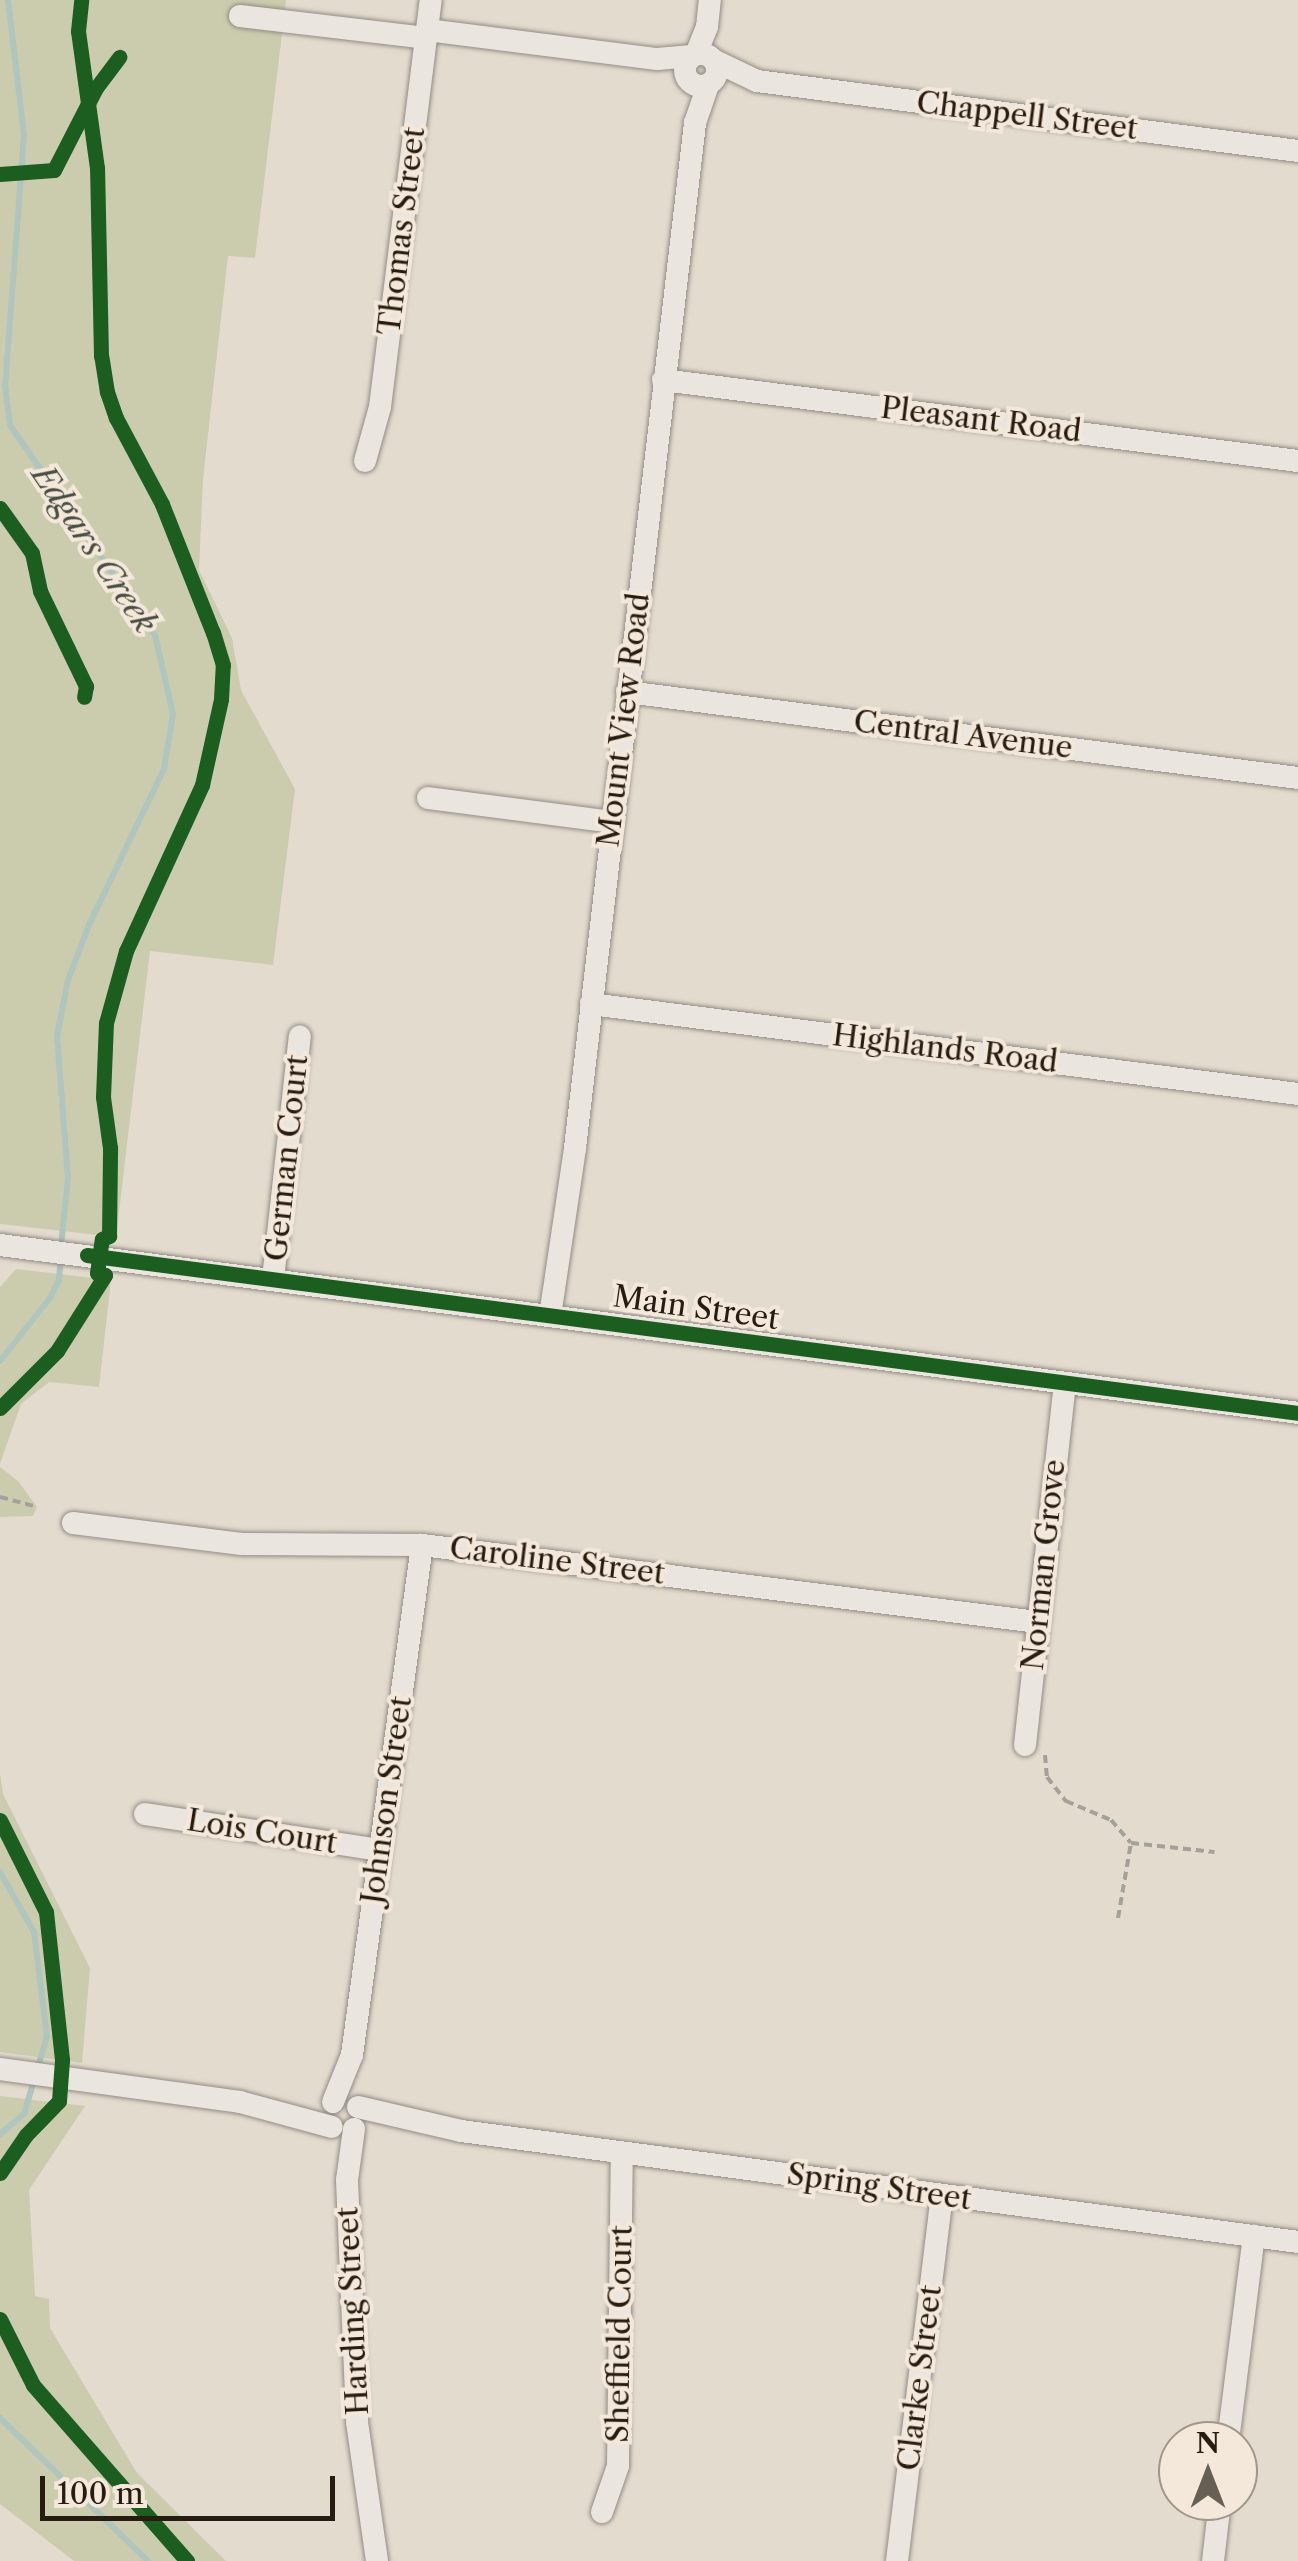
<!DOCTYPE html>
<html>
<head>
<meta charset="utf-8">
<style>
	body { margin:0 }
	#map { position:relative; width:1298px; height:2561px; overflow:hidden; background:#e3dbce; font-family:"Libre Caslon Text",serif }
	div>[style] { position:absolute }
	.green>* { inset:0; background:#cbccae }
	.stream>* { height:6px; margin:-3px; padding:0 3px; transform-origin:3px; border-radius:3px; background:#afc5be }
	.path>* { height:4px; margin-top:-2px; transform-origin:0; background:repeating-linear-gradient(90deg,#a4a09a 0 8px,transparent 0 13px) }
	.roads { filter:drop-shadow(0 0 2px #928c84) drop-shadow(0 0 2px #928c84) }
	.minor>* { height:22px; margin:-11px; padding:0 11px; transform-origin:11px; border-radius:11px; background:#eae5de }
	.minor>.ring { margin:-11px; padding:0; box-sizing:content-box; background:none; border:22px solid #eae5de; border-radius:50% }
	.cycleway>* { height:15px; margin:-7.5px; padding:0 7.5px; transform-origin:7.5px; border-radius:7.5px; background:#1b5e20 }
	span { translate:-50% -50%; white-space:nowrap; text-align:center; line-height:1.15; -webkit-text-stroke:8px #f3e8d9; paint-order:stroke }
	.street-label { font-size:30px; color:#261c12 }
	.water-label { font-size:32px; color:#484c44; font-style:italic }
	.north { position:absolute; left:1158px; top:2421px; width:100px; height:100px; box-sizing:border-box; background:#f3e8d9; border:2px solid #a19689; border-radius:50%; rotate:0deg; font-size:28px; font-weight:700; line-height:40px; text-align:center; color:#261c12 }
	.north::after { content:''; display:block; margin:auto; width:35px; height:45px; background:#685f54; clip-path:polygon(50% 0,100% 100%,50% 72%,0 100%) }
	.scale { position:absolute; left:40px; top:2476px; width:295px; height:45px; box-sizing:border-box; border:5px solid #261c12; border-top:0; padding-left:12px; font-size:30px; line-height:35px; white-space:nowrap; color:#261c12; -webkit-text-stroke:8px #f3e8d9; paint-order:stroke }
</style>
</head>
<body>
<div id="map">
	<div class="green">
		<i style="clip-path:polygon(0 0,286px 0,255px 258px,228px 256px,203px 479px,199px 570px,232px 638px,241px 690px,295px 789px,273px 965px,150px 951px,116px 1237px,0 1224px)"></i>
		<i style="clip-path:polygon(16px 1269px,111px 1280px,99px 1387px,49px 1382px,21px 1404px,0 1464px,0 1287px)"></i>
		<i style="clip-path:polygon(0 1467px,18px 1481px,37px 1507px,33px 1516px,0 1517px)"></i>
		<i style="clip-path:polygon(0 1774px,3px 1794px,90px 1968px,82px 2063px,0 2052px)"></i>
		<i style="clip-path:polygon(0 2096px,85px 2106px,29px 2190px,35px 2296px,49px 2299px,50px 2328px,137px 2473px,226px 2561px,74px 2561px,0 2504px)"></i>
	</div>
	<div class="stream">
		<i style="left:8px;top:0;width:136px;rotate:83.2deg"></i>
		<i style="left:24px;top:135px;width:251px;rotate:94.3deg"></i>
		<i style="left:5px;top:385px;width:40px;rotate:82.9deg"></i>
		<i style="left:10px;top:425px;width:255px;rotate:55.4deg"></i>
		<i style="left:155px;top:635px;width:81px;rotate:77.2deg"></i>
		<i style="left:173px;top:714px;width:56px;rotate:99.3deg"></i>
		<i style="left:164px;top:769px;width:173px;rotate:115.7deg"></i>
		<i style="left:89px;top:925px;width:59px;rotate:110.9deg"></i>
		<i style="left:68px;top:980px;width:57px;rotate:101.1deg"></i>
		<i style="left:57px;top:1036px;width:142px;rotate:85.6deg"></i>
		<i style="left:68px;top:1178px;width:68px;rotate:95.9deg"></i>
		<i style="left:0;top:1361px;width:80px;rotate:-51.6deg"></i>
		<i style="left:50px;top:1298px;width:20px;rotate:-63deg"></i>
		<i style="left:59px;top:1280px;width:22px;rotate:-85deg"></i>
		<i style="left:0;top:1872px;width:69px;rotate:60.5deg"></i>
		<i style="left:34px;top:1932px;width:105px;rotate:82.9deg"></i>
		<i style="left:47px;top:2036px;width:81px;rotate:106.4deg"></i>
		<i style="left:24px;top:2114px;width:31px;rotate:140deg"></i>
		<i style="left:0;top:2418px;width:206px;rotate:44deg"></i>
	</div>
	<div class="path">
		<i style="left:0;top:1497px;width:38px;rotate:15deg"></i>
		<i style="left:1045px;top:1755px;width:22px;rotate:85deg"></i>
		<i style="left:1047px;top:1777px;width:31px;rotate:52deg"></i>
		<i style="left:1066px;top:1801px;width:49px;rotate:22.9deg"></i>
		<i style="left:1111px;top:1820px;width:30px;rotate:49deg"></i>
		<i style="left:1131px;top:1843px;width:84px;rotate:6.1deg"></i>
		<i style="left:1118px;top:1918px;width:76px;rotate:-80.2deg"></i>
	</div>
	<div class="roads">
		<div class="minor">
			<i style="left:240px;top:16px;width:187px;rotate:6.7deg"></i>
			<i style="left:427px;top:30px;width:232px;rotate:7.2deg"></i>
			<i style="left:657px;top:59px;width:35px;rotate:-5deg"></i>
			<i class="ring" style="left:685px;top:54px;width:10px;height:10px"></i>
			<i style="left:696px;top:54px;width:29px;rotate:-68deg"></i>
			<i style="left:707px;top:27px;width:27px;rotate:-84deg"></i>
			<i style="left:715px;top:61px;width:47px;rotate:25.5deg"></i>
			<i style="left:757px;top:81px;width:546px;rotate:7.37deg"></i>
			<i style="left:663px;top:380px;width:640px;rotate:7.27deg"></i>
			<i style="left:365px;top:461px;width:56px;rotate:-74.5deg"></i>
			<i style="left:380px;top:407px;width:410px;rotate:-82.9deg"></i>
			<i style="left:627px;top:692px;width:676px;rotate:7.3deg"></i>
			<i style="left:428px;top:798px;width:186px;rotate:7.4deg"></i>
			<i style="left:591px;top:1004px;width:713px;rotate:7.25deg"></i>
			<i style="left:0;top:1245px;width:1309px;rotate:7.37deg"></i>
			<i style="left:273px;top:1279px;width:244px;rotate:-83.7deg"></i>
			<i style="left:550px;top:1316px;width:170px;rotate:-81.5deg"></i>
			<i style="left:575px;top:1148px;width:1032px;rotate:-83.32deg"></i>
			<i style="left:695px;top:123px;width:40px;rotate:-71.1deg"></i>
			<i style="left:73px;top:1523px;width:170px;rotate:7.1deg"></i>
			<i style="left:242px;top:1544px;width:180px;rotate:0.3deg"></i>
			<i style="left:422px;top:1545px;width:621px;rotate:7.13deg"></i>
			<i style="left:1025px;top:1745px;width:363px;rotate:-83.7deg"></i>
			<i style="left:145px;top:1814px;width:237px;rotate:8.7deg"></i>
			<i style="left:0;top:2069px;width:242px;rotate:7.8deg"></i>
			<i style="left:240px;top:2102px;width:95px;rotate:15.2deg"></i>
			<i style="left:333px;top:2102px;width:51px;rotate:-68deg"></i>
			<i style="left:352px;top:2055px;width:515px;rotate:-82.18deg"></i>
			<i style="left:358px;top:2107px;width:106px;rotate:13.1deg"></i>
			<i style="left:461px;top:2131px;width:844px;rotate:7.55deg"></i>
			<i style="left:354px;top:2129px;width:51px;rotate:97.8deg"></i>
			<i style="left:347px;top:2180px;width:242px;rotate:87.6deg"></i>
			<i style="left:357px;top:2422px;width:140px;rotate:81.8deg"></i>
			<i style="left:1228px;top:2441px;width:207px;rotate:-82.8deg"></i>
			<i style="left:602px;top:2512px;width:49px;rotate:-70.8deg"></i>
			<i style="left:618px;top:2466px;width:313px;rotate:-89.3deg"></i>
			<i style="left:897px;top:2561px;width:368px;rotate:-83deg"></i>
			<i style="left:1213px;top:2561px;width:60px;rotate:-83.3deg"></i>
		</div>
	</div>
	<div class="cycleway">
		<i style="left:0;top:174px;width:54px;rotate:-4.2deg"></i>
		<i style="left:54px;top:170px;width:92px;rotate:-62.9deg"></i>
		<i style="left:96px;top:88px;width:39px;rotate:-53deg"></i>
		<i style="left:0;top:508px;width:55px;rotate:54.6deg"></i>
		<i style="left:32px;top:553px;width:39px;rotate:78deg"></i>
		<i style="left:40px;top:591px;width:106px;rotate:64.2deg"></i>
		<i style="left:86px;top:686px;width:11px;rotate:100deg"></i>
		<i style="left:87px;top:1255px;width:1221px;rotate:7.43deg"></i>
		<i style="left:0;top:1408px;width:81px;rotate:-45deg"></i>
		<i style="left:57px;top:1351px;width:90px;rotate:-57.7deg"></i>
		<i style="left:105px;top:1275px;width:8px;rotate:-166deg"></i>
		<i style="left:97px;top:1273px;width:34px;rotate:-82deg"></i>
		<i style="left:102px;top:1239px;width:8px;rotate:-23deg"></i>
		<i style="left:109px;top:1236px;width:88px;rotate:-89.3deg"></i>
		<i style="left:110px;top:1148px;width:51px;rotate:-97.8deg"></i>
		<i style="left:103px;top:1097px;width:74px;rotate:-87.7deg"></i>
		<i style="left:106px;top:1023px;width:75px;rotate:-74.5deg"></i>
		<i style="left:126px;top:951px;width:183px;rotate:-65.4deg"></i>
		<i style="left:202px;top:785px;width:88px;rotate:-77.5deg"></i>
		<i style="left:221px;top:699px;width:34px;rotate:-87deg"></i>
		<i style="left:223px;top:665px;width:34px;rotate:-107deg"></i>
		<i style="left:213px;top:633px;width:139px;rotate:-111.6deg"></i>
		<i style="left:162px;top:504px;width:98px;rotate:-118.1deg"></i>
		<i style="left:116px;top:418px;width:28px;rotate:-109deg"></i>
		<i style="left:107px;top:392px;width:36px;rotate:-99deg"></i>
		<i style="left:101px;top:356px;width:188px;rotate:-91.2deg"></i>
		<i style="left:97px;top:168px;width:138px;rotate:-97.9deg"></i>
		<i style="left:78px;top:31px;width:31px;rotate:-84deg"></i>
		<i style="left:0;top:1820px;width:103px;rotate:63.4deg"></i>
		<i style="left:46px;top:1912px;width:149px;rotate:83.8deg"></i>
		<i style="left:62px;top:2060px;width:41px;rotate:94.2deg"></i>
		<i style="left:59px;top:2101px;width:47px;rotate:134.1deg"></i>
		<i style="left:26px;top:2135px;width:46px;rotate:124.4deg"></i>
		<i style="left:0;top:2319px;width:74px;rotate:63.4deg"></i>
		<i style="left:33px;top:2385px;width:234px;rotate:48.8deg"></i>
	</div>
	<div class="street-label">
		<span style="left:1027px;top:116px;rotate:7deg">Chappell Street</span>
		<span style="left:402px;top:231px;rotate:-83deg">Thomas Street</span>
		<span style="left:981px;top:420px;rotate:7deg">Pleasant Road</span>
		<span style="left:624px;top:720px;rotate:-83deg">Mount View Road</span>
		<span style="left:963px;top:735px;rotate:7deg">Central Avenue</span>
		<span style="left:945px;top:1049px;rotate:7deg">Highlands Road</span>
		<span style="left:287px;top:1158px;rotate:-84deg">German Court</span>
		<span style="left:696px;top:1308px;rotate:8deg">Main Street</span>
		<span style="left:557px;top:1561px;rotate:7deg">Caroline Street</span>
		<span style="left:1044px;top:1565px;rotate:-84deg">Norman Grove</span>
		<span style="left:387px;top:1800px;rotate:-82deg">Johnson Street</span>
		<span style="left:262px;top:1832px;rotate:9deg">Lois Court</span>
		<span style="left:879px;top:2187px;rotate:8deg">Spring Street</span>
		<span style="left:353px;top:2311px;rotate:-93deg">Harding Street</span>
		<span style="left:620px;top:2334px;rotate:-89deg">Sheffield Court</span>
		<span style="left:920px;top:2378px;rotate:-83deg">Clarke Street</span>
	</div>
	<div class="water-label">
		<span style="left:94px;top:549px;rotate:56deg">Edgars Creek</span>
	</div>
	<div class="north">N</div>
	<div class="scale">100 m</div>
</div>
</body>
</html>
